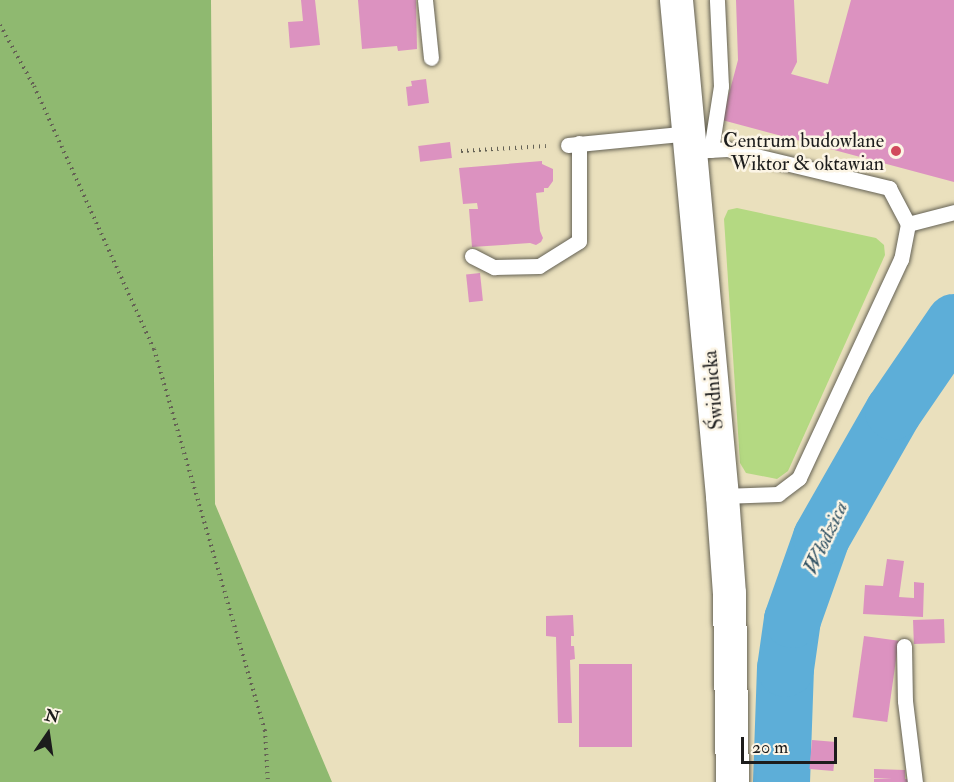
<!DOCTYPE html>
<html>
<head>
<meta charset="utf-8">
<style>
	body { margin:0 }
	#map { position:relative; width:954px; height:782px; overflow:hidden; background:#eae0bd; font-family:"IM FELL Double Pica",serif }
	div>[style] { position:absolute }
	.green>* { inset:0; background:#b4d982 }
	.forest>* { inset:0; background:#8fb970 }
	.river>* { height:57px; margin:-28.5px; padding:0 28.5px; transform-origin:28.5px; border-radius:28.5px; background:#5daed8 }
	.building>* { inset:0; background:#dc92c0; transform-origin:0 0 }
	.path>* { height:4px; margin-top:-2px; transform-origin:0; background:repeating-linear-gradient(90deg,#646154 0 1.5px,transparent 0 6px) }
	.roads { filter:drop-shadow(0 0 2px #646154) drop-shadow(0 0 2px #646154) }
	.service>* { height:15px; margin:-7.5px; padding:0 7.5px; transform-origin:7.5px; border-radius:7.5px; background:#fff }
	.tertiary>* { height:33px; margin:-16.5px; padding:0 16.5px; transform-origin:16.5px; border-radius:16.5px; background:#fff }
	.dots>* { width:16px; height:16px; translate:-50% -50%; box-sizing:border-box; border:3px solid #fcf5e5; border-radius:50% }
	span { translate:-50% -50%; white-space:nowrap; text-align:center; line-height:1.15; -webkit-text-stroke:5px #fcf5e5; paint-order:stroke }
	.poi-label { font-size:20px; color:#1c1c1c }
	.right { translate:-100% -50%; text-align:right }
	.street-label { font-size:20px; color:#1c1c1c }
	.water-label { font-size:21px; color:#365667; font-style:italic }
	.north { position:absolute; left:18px; top:704px; width:60px; height:60px; -webkit-text-stroke:4px #fcf5e5; paint-order:stroke; rotate:13deg; font-size:16px; font-weight:700; line-height:24px; text-align:center; color:#1c1c1c }
	.north::after { content:''; display:block; margin:auto; width:21px; height:27px; background:#1c1c1c; clip-path:polygon(50% 0,100% 100%,50% 72%,0 100%) }
	.scale { position:absolute; left:741px; top:737px; width:96px; height:27px; box-sizing:border-box; border:3px solid #1c1c1c; border-top:0; padding-left:8px; font-size:18px; line-height:21px; white-space:nowrap; color:#1c1c1c; -webkit-text-stroke:4px #fcf5e5; paint-order:stroke }
</style>
</head>
<body>
<div id="map">
	<div class="green">
		<i style="clip-path:polygon(737px 208px,876px 238px,884px 245px,885px 255px,788px 471px,777px 479px,746px 473px,740px 463px,724px 219px,728px 210px)"></i>
	</div>
	<div class="forest">
		<i style="clip-path:polygon(0 0,211px 0,215px 504px,332px 782px,0 782px)"></i>
	</div>
	<div class="river">
		<i style="left:781px;top:782px;width:114px;rotate:-88deg"></i>
		<i style="left:785px;top:668px;width:49px;rotate:-81.9deg"></i>
		<i style="left:792px;top:619px;width:87px;rotate:-70.5deg"></i>
		<i style="left:821px;top:537px;width:145px;rotate:-60.3deg"></i>
		<i style="left:893px;top:411px;width:108px;rotate:-55.6deg"></i>
	</div>
	<div class="building">
		<i style="clip-path:polygon(301px 0,315px 0,320px 45px,290px 48px,288px 22px,303px 21px)"></i>
		<i style="clip-path:polygon(358px 0,416px 0,417px 49px,398px 51px,397px 46px,362px 49px)"></i>
		<i style="clip-path:polygon(736px 0,794px 0,797px 62px,791px 74px,828px 84px,851px 0,954px 0,954px 182px,722px 120px,738px 60px)"></i>
		<i style="clip-path:polygon(426px 79px,429px 103px,408px 106px,406px 87px,412px 86px,411px 81px)"></i>
		<i style="left:450px;top:142px;width:16px;height:32px;rotate:83deg"></i>
		<i style="clip-path:polygon(542px 161px,542px 164px,553px 169px,553px 181px,548px 188px,544px 188px,544px 192px,536px 193px,540px 231px,543px 238px,541px 242px,536px 245px,530px 243px,472px 247px,469px 209px,478px 209px,477px 203px,463px 204px,459px 168px)"></i>
		<i style="left:480px;top:273px;width:28px;height:14px;rotate:84deg"></i>
		<i style="clip-path:polygon(887px 559px,904px 561px,899px 597px,914px 598px,914px 582px,924px 583px,923px 617px,863px 614px,865px 585px,883px 586px)"></i>
		<i style="clip-path:polygon(573px 615px,574px 636px,571px 636px,571px 646px,574px 646px,575px 659px,570px 660px,572px 723px,558px 723px,556px 637px,546px 636px,546px 616px)"></i>
		<i style="left:944px;top:619px;width:24px;height:31px;rotate:88deg"></i>
		<i style="left:864px;top:636px;width:35px;height:82px;rotate:8deg"></i>
		<i style="left:579px;top:664px;width:53px;height:83px"></i>
		<i style="left:812px;top:740px;width:24px;height:29px;rotate:5deg"></i>
		<i style="clip-path:polygon(874px 769px,905px 770px,905px 779px,908px 779px,908px 782px,874px 782px,874px 779px,892px 779px,874px 778px)"></i>
	</div>
	<div class="path">
		<i style="left:0;top:25px;width:70px;rotate:60.9deg"></i>
		<i style="left:34px;top:86px;width:289px;rotate:65.5deg"></i>
		<i style="left:154px;top:349px;width:397px;rotate:73.8deg"></i>
		<i style="left:265px;top:730px;width:52px;rotate:86.7deg"></i>
		<i style="left:461px;top:151px;width:85px;rotate:-3.4deg"></i>
	</div>
	<div class="roads">
		<div class="service">
			<i style="left:425px;top:0;width:58px;rotate:84.1deg"></i>
			<i style="left:568px;top:145px;width:123px;rotate:-5.6deg"></i>
			<i style="left:711px;top:150px;width:65px;rotate:-81.1deg"></i>
			<i style="left:721px;top:86px;width:86px;rotate:-92.7deg"></i>
			<i style="left:691px;top:151px;width:36px;rotate:-3deg"></i>
			<i style="left:727px;top:149px;width:167px;rotate:13.5deg"></i>
			<i style="left:889px;top:188px;width:41px;rotate:62.2deg"></i>
			<i style="left:908px;top:224px;width:36px;rotate:101deg"></i>
			<i style="left:901px;top:259px;width:242px;rotate:115deg"></i>
			<i style="left:799px;top:478px;width:26px;rotate:143deg"></i>
			<i style="left:778px;top:494px;width:56px;rotate:178deg"></i>
			<i style="left:908px;top:224px;width:48px;rotate:-14.6deg"></i>
			<i style="left:472px;top:256px;width:25px;rotate:27deg"></i>
			<i style="left:494px;top:267px;width:45px;rotate:-1.3deg"></i>
			<i style="left:539px;top:266px;width:47px;rotate:-32deg"></i>
			<i style="left:579px;top:241px;width:98px;rotate:-90deg"></i>
			<i style="left:904px;top:646px;width:55px;rotate:89deg"></i>
			<i style="left:905px;top:701px;width:82px;rotate:83deg"></i>
		</div>
		<div class="tertiary">
			<i style="left:676px;top:0;width:498px;rotate:84.7deg"></i>
			<i style="left:722px;top:496px;width:97px;rotate:85.9deg"></i>
			<i style="left:729px;top:593px;width:189px;rotate:89.1deg"></i>
		</div>
	</div>
	<div class="dots">
		<i style="left:896px;top:151px;background:#d1495b"></i>
	</div>
	<div class="poi-label">
		<span class="right" style="left:884px;top:152px">Centrum budowlane<br>Wiktor &amp; oktawian</span>
	</div>
	<div class="street-label">
		<span style="left:713px;top:390px;rotate:-95deg">Świdnicka</span>
	</div>
	<div class="water-label">
		<span style="left:826px;top:538px;rotate:-65deg">Włodzica</span>
	</div>
	<div class="north">N</div>
	<div class="scale">20 m</div>
</div>
</body>
</html>
